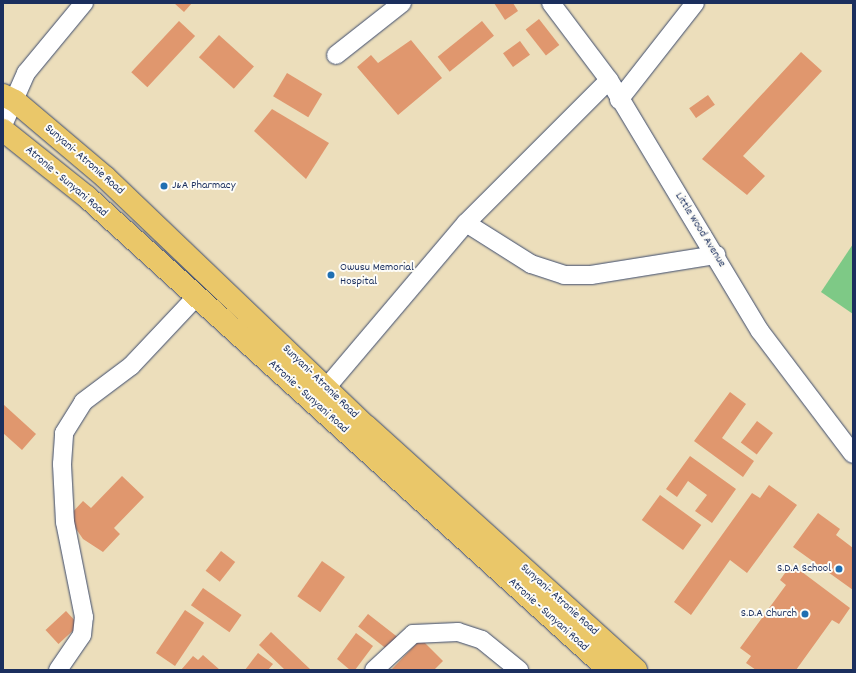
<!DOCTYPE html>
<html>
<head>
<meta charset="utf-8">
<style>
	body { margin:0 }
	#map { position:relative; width:856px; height:673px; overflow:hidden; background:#ecdebb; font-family:Dekko,sans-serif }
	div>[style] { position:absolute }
	.green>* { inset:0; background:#7ec986 }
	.building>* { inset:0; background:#e0976e; transform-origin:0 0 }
	.roads { filter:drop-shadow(0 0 1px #3a496c) drop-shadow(0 0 1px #3a496c) }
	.minor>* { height:18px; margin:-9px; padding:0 9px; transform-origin:9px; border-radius:9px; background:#fff }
	.highway>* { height:22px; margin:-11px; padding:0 11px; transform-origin:11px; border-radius:11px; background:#eac769 }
	.dots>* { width:11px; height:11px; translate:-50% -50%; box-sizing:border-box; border:2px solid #fdfcf7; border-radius:50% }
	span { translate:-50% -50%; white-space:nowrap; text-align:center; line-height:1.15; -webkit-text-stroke:4px #fdfcf7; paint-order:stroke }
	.street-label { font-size:12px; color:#1b2f5e }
	.poi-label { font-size:12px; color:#1b2f5e }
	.left { translate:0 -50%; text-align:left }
	.right { translate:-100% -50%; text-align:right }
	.frame { position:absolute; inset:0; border:4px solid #1b2f5e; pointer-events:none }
</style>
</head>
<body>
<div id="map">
	<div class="green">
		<i style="clip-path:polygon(853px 244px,853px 314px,821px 292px)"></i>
	</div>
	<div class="building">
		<i style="clip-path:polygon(174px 3px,192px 3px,184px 12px)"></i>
		<i style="clip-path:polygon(494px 3px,513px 3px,518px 11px,505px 20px)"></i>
		<i style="left:539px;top:19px;width:33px;height:17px;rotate:52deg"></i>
		<i style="left:179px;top:21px;width:22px;height:70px;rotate:43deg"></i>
		<i style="left:482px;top:21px;width:19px;height:57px;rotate:51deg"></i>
		<i style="left:219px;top:35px;width:47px;height:30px;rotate:42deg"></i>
		<i style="clip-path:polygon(411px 40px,442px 78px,398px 115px,357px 67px,371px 55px,378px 63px)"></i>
		<i style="left:520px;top:41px;width:17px;height:21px;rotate:54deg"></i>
		<i style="clip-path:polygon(801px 52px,822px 71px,743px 156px,765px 176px,747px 195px,702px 159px)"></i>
		<i style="left:287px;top:73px;width:41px;height:27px;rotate:31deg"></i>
		<i style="left:708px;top:95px;width:12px;height:23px;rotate:55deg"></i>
		<i style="clip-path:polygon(272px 109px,329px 143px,306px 179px,254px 131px)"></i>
		<i style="clip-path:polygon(730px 392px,746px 404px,722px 438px,754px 461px,743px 477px,694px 441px)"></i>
		<i style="clip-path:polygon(3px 404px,36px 434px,22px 450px,3px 433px)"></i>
		<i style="left:757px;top:421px;width:20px;height:27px;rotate:37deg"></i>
		<i style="clip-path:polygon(690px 456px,736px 489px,712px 523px,695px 511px,707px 495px,688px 481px,677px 497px,666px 489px)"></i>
		<i style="clip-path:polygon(122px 476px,144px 497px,114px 528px,120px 534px,103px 552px,83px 539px,68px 517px,83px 501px,91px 508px)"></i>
		<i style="clip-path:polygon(769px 485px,797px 505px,747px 573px,730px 560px,691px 615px,674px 602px,752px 493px,760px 498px)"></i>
		<i style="left:660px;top:495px;width:51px;height:31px;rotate:36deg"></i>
		<i style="clip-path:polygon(818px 513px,840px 529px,836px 535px,853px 548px,853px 590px,793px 547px)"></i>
		<i style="left:221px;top:551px;width:18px;height:25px;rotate:38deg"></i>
		<i style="left:322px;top:561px;width:28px;height:43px;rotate:35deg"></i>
		<i style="clip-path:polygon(790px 566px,798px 569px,850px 608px,839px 624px,832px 620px,796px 670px,756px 670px,746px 663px,751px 656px,740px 648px,786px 585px,780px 580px)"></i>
		<i style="left:203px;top:588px;width:47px;height:21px;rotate:35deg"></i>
		<i style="left:185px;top:610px;width:23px;height:52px;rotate:34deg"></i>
		<i style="left:66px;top:611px;width:19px;height:28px;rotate:47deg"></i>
		<i style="left:368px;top:614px;width:37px;height:16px;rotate:38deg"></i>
		<i style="clip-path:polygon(271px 632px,311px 670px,285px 670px,259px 645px)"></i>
		<i style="clip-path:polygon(356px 633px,373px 646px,355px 670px,350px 670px,337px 659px)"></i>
		<i style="clip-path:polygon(421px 639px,443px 661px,434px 670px,391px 670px)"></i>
		<i style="clip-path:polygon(258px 653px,273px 664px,268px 670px,245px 670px)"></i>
		<i style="clip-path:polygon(203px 655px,220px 670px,181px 670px,193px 656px,198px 660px)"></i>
	</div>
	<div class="roads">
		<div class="minor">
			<i style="left:551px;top:3px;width:96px;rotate:53deg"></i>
			<i style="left:609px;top:80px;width:293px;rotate:59deg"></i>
			<i style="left:760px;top:331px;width:154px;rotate:52.9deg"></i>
			<i style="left:336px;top:55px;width:84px;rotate:-38.2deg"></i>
			<i style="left:619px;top:100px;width:123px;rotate:-51.9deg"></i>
			<i style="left:3px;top:125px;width:57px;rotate:-66.1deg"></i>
			<i style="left:26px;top:73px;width:91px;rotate:-50.4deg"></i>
			<i style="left:466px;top:223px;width:77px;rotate:32.2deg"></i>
			<i style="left:531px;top:264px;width:35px;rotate:18deg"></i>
			<i style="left:564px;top:275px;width:27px"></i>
			<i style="left:591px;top:275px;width:127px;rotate:-9.1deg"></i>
			<i style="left:326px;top:388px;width:216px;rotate:-49.7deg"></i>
			<i style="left:466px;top:223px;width:202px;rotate:-45deg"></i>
			<i style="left:58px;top:670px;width:42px;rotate:-55.6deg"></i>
			<i style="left:82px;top:635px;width:18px;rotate:-84deg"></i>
			<i style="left:84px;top:617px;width:97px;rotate:-101.3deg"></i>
			<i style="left:65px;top:522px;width:58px;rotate:-93deg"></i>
			<i style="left:62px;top:464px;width:31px;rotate:-86deg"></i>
			<i style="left:64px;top:433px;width:36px;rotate:-58deg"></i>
			<i style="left:83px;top:402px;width:60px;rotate:-36.9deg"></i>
			<i style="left:131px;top:366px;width:96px;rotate:-46.7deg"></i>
			<i style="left:374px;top:670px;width:53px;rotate:-42.7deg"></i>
			<i style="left:413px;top:634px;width:45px;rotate:-2.5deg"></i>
			<i style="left:458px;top:632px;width:25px;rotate:18deg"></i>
			<i style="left:482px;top:640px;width:48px;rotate:39deg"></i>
		</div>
		<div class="highway">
			<i style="left:3px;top:95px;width:13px;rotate:27deg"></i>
			<i style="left:15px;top:101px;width:118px;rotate:40.2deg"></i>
			<i style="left:105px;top:177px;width:361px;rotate:43.7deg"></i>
			<i style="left:366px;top:426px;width:364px;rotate:42.1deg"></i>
			<i style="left:3px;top:130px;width:107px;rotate:38.6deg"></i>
			<i style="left:87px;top:197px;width:704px;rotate:42.18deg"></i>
		</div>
	</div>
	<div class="dots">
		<i style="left:164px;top:186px;background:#1f6fb2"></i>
		<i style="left:331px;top:275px;background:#1f6fb2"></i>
		<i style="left:839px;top:569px;background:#1f6fb2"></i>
		<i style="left:805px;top:614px;background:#1f6fb2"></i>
	</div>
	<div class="street-label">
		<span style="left:84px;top:160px;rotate:41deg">Sunyani- Atronie Road</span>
		<span style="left:66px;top:182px;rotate:40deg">Atronie - Sunyani Road</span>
		<span style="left:700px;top:230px;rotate:58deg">Little Wood Avenue</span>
		<span style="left:320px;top:382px;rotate:44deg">Sunyani- Atronie Road</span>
		<span style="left:308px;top:397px;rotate:42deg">Atronie - Sunyani Road</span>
		<span style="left:559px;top:600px;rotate:42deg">Sunyani- Atronie Road</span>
		<span style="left:548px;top:615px;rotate:42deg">Atronie - Sunyani Road</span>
	</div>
	<div class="poi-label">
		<span class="left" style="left:172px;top:186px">J&amp;A Pharmacy</span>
		<span class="left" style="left:340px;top:275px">Owusu Memorial<br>Hospital</span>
		<span class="right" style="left:831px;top:569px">S.D.A School</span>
		<span class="right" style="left:797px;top:614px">S.D.A Church</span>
	</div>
	<div class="frame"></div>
</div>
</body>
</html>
